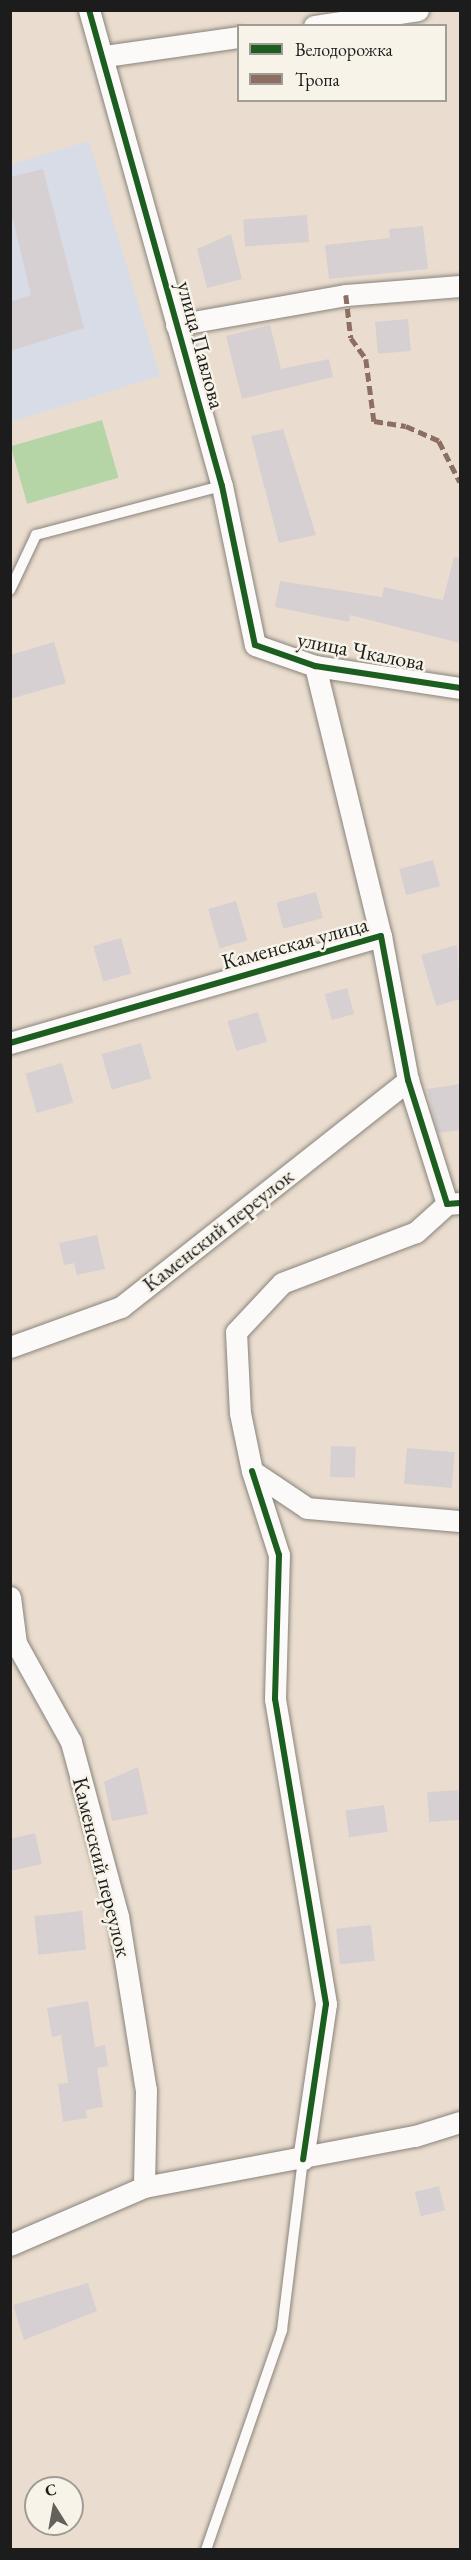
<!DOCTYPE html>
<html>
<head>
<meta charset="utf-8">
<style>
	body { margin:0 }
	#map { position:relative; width:471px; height:2560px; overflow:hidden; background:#eaddcf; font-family:"EB Garamond",serif }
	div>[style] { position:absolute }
	.built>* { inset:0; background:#d8dce6 }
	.green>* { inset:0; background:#b6d5a7; transform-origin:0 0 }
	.building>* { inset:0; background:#d7d0d2; transform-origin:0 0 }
	.roads { filter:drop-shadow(0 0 2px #89837c) drop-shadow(0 0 2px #89837c) }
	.lane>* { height:10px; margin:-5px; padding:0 5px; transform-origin:5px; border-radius:5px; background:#fcfaf8 }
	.street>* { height:21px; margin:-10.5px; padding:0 10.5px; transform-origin:10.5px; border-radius:10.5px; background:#fcfaf8 }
	.quiet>* { height:4.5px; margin-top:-2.25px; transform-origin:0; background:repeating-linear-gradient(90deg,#8d6e63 0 9px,transparent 0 13.5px) }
	.cycleway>* { height:6px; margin:-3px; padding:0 3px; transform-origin:3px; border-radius:3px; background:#1b5e20 }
	span { translate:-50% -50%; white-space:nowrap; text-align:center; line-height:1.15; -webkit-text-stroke:5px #f7f3e8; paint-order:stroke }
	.street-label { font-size:22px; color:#1c1c1c }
	.frame { position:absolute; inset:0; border:12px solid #1c1c1c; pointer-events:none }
	.legend { position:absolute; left:237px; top:24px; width:210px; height:78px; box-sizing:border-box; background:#f7f3e8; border:2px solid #9f9d96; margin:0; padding:8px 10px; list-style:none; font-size:18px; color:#1c1c1c }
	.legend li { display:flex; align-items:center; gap:12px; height:30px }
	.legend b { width:30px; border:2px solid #9f9d96 }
	.north { position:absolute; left:24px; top:2476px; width:60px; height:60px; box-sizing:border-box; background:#f7f3e8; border:2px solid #9f9d96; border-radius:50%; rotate:349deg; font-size:16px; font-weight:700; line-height:24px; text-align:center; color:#1c1c1c }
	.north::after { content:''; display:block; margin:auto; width:21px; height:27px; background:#64605b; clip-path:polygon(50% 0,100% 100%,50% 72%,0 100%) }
</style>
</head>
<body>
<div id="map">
	<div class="built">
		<i style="clip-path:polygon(89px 141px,160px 376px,11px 422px,11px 164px)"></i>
	</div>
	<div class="green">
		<i style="left:102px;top:420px;width:60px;height:95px;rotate:74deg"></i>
	</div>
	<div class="building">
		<i style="clip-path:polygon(43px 169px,84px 328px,10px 351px,10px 302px,31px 295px,10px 207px,10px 177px)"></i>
		<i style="left:307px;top:215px;width:27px;height:64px;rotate:86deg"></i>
		<i style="clip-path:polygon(423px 226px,428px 269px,329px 279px,325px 245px,390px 238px,389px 229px)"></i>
		<i style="clip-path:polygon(231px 234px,242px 279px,207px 288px,197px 249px)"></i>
		<i style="left:408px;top:319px;width:32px;height:33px;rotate:85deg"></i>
		<i style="clip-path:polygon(270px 325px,281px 369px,329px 359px,333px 377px,242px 399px,226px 336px)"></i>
		<i style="clip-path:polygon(283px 429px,316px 535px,279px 543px,251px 436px)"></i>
		<i style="clip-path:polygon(454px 557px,460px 558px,460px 643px,350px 615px,349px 622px,275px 607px,280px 581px,382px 597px,384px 587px,443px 600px)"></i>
		<i style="clip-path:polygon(54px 642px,66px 683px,10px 699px,10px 655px)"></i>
		<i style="left:433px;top:860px;width:27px;height:35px;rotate:75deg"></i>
		<i style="left:316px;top:892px;width:27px;height:41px;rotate:75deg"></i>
		<i style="left:236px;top:901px;width:41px;height:29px;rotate:74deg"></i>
		<i style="left:121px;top:938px;width:37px;height:29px;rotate:74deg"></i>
		<i style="clip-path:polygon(457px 945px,460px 999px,436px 1006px,421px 955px)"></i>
		<i style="left:347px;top:988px;width:27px;height:23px;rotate:75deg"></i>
		<i style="left:258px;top:1012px;width:31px;height:32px;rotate:73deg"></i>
		<i style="left:141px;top:1043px;width:37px;height:41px;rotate:74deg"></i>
		<i style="left:62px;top:1063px;width:41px;height:38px;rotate:74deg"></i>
		<i style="clip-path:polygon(460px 1084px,460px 1130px,438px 1133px,427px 1089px)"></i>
		<i style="clip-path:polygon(97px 1235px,105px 1269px,77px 1275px,74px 1263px,64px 1265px,59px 1243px)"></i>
		<i style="left:331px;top:1446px;width:25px;height:31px;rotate:2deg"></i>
		<i style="left:407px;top:1448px;width:48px;height:36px;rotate:5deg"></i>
		<i style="clip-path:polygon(138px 1767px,148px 1814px,112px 1821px,104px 1782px)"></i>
		<i style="left:458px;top:1790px;width:30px;height:31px;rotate:86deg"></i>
		<i style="left:384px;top:1805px;width:27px;height:39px;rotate:82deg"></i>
		<i style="clip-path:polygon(35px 1833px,42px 1864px,10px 1871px,10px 1839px)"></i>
		<i style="left:82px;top:1911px;width:39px;height:48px;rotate:84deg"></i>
		<i style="left:371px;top:1925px;width:36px;height:35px;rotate:84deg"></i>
		<i style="clip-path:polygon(88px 2001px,95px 2047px,105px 2045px,108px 2066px,97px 2068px,103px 2107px,86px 2110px,87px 2118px,63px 2122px,58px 2084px,68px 2083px,61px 2035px,52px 2037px,47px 2008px)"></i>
		<i style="left:439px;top:2186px;width:25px;height:25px;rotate:76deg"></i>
		<i style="clip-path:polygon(88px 2283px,97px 2311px,24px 2340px,13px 2305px)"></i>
	</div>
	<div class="roads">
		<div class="lane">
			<i style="left:10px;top:590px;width:61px;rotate:-64.7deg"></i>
			<i style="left:36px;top:535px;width:192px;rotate:-14.8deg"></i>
			<i style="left:206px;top:2550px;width:233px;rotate:-70.9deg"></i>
			<i style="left:282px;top:2330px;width:172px;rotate:-83deg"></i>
		</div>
		<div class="street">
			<i style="left:89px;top:10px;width:494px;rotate:74.4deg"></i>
			<i style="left:222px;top:486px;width:162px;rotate:78.3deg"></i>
			<i style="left:255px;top:645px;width:64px;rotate:19.3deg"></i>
			<i style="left:315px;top:666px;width:147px;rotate:8.6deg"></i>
			<i style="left:314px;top:26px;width:105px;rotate:-8.7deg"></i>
			<i style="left:105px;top:56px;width:134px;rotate:-8.1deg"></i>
			<i style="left:176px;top:325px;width:173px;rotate:-10deg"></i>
			<i style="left:346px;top:295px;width:114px;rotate:-4.5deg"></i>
			<i style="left:315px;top:666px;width:278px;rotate:76.3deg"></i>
			<i style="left:10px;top:1043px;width:386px;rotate:-16.1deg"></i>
			<i style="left:381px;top:936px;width:147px;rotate:79.4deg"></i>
			<i style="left:408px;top:1080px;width:130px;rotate:72.5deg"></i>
			<i style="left:447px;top:1204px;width:13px;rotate:-4deg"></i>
			<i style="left:447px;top:1204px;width:42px;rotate:137.9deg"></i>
			<i style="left:416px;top:1232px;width:143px;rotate:159.2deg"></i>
			<i style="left:282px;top:1283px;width:67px;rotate:133.2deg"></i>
			<i style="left:236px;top:1332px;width:81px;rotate:87.2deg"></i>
			<i style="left:240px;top:1413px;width:59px;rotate:78.3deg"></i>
			<i style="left:252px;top:1471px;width:66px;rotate:33.9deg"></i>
			<i style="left:307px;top:1508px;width:154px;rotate:4.9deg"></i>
			<i style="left:10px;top:1347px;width:118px;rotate:-19.8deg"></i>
			<i style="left:121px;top:1307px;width:366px;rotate:-38.3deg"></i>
			<i style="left:252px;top:1471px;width:88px;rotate:72.2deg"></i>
			<i style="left:279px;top:1555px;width:144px;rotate:91.6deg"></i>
			<i style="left:275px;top:1699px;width:309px;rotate:80.5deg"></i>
			<i style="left:326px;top:2004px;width:157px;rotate:98.4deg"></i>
			<i style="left:10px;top:1597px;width:46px;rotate:82.6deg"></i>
			<i style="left:16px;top:1643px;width:113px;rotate:60.9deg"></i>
			<i style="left:71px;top:1742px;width:180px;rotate:74.9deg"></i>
			<i style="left:118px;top:1916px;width:176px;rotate:80.9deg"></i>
			<i style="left:146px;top:2090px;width:97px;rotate:91.2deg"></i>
			<i style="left:10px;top:2245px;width:146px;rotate:-23.4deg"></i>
			<i style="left:144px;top:2187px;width:276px;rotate:-10.7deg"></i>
			<i style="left:415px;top:2136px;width:47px;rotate:-17.3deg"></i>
		</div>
	</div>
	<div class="quiet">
		<i style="left:346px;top:295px;width:43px;rotate:83.4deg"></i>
		<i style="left:351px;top:338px;width:26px;rotate:54deg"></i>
		<i style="left:366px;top:359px;width:63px;rotate:82.6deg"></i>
		<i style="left:374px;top:421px;width:32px;rotate:9deg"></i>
		<i style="left:406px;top:426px;width:36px;rotate:24deg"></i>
		<i style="left:439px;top:441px;width:46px;rotate:62.9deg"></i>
	</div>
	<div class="cycleway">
		<i style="left:89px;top:10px;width:494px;rotate:74.4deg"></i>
		<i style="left:222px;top:486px;width:162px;rotate:78.3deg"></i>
		<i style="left:255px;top:645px;width:64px;rotate:19.3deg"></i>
		<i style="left:315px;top:666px;width:147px;rotate:8.6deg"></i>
		<i style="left:10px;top:1043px;width:386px;rotate:-16.1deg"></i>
		<i style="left:381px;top:936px;width:147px;rotate:79.4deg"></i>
		<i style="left:408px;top:1080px;width:130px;rotate:72.5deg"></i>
		<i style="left:447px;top:1204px;width:13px;rotate:-4deg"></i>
		<i style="left:252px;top:1471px;width:88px;rotate:72.2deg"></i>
		<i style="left:279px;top:1555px;width:144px;rotate:91.6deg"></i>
		<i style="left:275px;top:1699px;width:309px;rotate:80.5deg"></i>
		<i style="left:326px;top:2004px;width:157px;rotate:98.4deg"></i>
	</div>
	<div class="street-label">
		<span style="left:201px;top:345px;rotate:75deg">улица Павлова</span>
		<span style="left:361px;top:651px;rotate:11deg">улица Чкалова</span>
		<span style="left:295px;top:943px;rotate:-15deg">Каменская улица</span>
		<span style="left:218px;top:1230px;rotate:-38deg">Каменский переулок</span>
		<span style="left:102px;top:1867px;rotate:76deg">Каменский переулок</span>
	</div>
	<div class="frame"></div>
	<ul class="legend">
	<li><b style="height:8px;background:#1b5e20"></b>Велодорожка</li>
	<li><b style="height:8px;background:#8d6e63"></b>Тропа</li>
	</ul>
	<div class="north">С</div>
</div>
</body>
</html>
